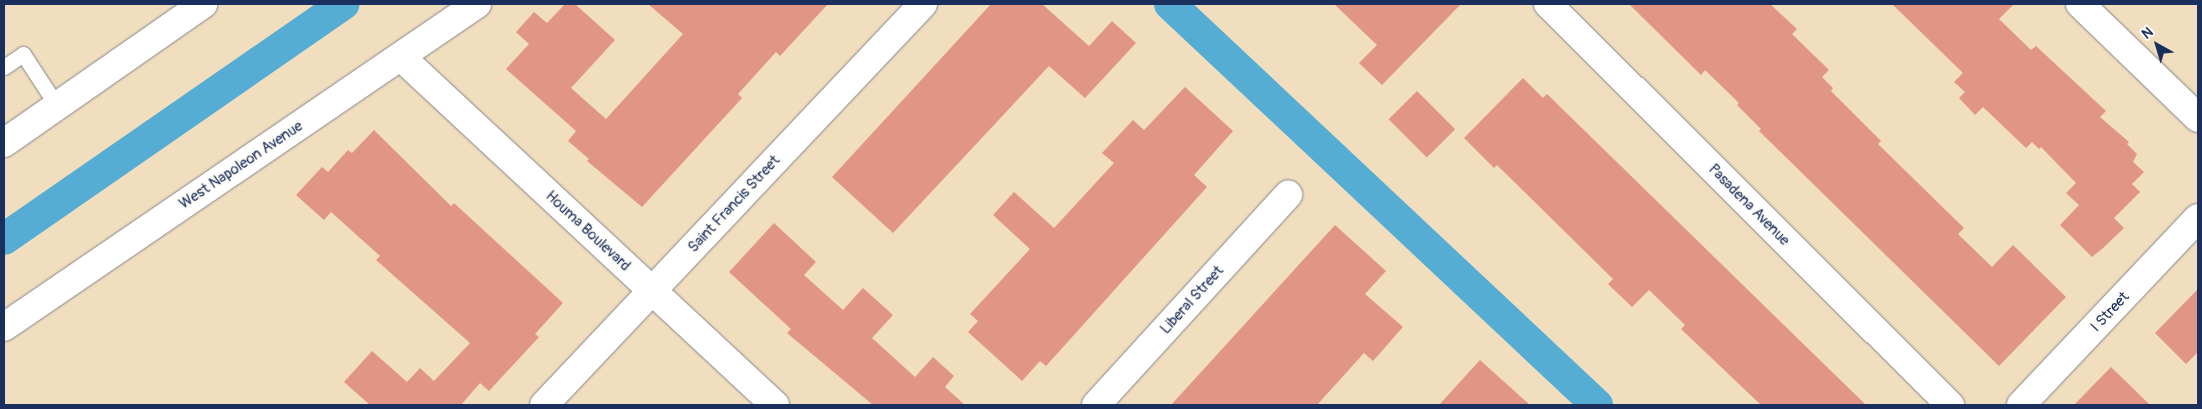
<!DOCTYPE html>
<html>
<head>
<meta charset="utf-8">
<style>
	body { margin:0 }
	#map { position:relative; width:2202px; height:409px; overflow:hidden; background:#f1debe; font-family:Pangolin,sans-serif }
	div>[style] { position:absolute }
	.canal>* { height:32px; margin:-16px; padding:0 16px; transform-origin:16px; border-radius:16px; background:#56add3 }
	.building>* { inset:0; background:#e19685; transform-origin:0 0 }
	.roads { filter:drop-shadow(0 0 1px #86868e) drop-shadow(0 0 1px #86868e) }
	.service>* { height:15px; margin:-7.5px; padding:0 7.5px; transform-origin:7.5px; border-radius:7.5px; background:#fff }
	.minor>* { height:28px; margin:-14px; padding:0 14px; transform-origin:14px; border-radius:14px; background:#fff }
	.secondary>* { height:28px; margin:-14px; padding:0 14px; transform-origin:14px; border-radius:14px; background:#fff }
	span { translate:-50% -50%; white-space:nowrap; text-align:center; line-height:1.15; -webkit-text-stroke:4.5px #fdfcf7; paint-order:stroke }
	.street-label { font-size:15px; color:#1b2f5e }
	.frame { position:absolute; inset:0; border:5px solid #1b2f5e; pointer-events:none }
	.north { position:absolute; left:2132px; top:20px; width:50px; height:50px; -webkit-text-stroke:4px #fdfcf7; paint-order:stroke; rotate:321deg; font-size:14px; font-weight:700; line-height:20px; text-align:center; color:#1b2f5e }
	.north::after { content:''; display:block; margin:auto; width:18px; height:22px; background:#1b2f5e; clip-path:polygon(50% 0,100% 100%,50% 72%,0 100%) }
</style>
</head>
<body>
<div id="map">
	<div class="canal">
		<i style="left:1170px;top:4px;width:586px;rotate:43.2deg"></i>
		<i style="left:4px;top:239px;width:413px;rotate:-34.7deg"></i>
	</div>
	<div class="building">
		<i style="clip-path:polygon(565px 4px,575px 4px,615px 40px,571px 88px,606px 119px,683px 34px,648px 4px,828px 4px,780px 56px,776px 52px,738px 94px,742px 98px,642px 207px,587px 161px,589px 159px,568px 141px,576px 131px,506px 69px,529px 44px,516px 32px,534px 12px,547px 23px)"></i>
		<i style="clip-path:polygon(991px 4px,1042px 4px,1089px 46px,1112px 21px,1136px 43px,1085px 98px,1049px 66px,893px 233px,832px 177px)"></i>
		<i style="clip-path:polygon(1334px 4px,1461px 4px,1382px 85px,1359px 63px,1377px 45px)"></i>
		<i style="clip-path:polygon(1629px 4px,1770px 4px,1797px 29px,1792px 34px,1829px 70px,1822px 77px,1833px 88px,1831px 91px,1881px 141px,1878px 144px,1964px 228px,1958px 234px,1992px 267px,2013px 245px,2066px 297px,1999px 366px,1759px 131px,1761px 129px,1737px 105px,1739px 103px,1705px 70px,1701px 75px)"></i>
		<i style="clip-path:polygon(1892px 4px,2014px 4px,1999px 19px,2031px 50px,2036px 46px,2106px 111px,2100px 117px,2129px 142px,2127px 144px,2137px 154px,2133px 162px,2144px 172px,2132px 184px,2140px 192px,2114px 218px,2124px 228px,2103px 248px,2092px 257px,2060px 225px,2079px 205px,2066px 193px,2076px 183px,2041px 147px,2039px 149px,2032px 142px,2026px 148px,1983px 107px,1975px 115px,1959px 98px,1965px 92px,1954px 82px,1963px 73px)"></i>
		<i style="clip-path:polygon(1523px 78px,1543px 98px,1547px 94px,1866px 405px,1761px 405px,1681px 329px,1685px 325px,1649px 290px,1632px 307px,1608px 284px,1613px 279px,1497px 165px,1494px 168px,1464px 138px)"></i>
		<i style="clip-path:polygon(1185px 87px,1233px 131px,1194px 175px,1207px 187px,1046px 366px,1040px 361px,1022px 381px,968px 332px,978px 321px,970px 314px,1030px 249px,993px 215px,1014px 192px,1054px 228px,1114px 163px,1102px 153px,1133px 120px,1144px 130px)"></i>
		<i style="left:1417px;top:91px;width:54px;height:40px;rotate:45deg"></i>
		<i style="clip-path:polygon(374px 130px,451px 206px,454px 203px,563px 303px,535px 334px,539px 337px,489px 391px,480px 383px,461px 405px,370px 405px,344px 382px,372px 351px,407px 382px,420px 368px,434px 381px,470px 343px,376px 260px,380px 256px,331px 212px,324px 220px,296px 195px,322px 167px,328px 172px,348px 150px,352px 153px)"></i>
		<i style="clip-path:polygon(774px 223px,816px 262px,804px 275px,843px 310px,863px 288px,893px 315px,872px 338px,915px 377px,933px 357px,954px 376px,945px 387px,965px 405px,873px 405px,787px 333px,791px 329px,729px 272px)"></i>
		<i style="clip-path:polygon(1335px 225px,1386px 271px,1365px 294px,1403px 327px,1373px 361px,1364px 353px,1317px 405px,1171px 405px)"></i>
		<i style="clip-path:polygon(2198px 289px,2198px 352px,2186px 364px,2155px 333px)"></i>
		<i style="clip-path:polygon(1480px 360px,1530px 405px,1439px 405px)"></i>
		<i style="clip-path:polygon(2111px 367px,2150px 405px,2074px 405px)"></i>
	</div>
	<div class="roads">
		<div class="service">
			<i style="left:4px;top:67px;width:23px;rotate:-34deg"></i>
			<i style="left:23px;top:54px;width:62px;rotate:56.8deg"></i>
		</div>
		<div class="minor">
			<i style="left:1548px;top:4px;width:568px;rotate:44.93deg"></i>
			<i style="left:2080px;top:4px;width:164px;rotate:44deg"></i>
			<i style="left:401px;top:57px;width:511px;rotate:42.94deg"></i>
			<i style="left:544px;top:405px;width:552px;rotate:-46.62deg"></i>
			<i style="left:1096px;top:405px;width:285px;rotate:-47.6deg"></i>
			<i style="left:2021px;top:405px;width:257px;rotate:-46.6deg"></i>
		</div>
		<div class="secondary">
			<i style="left:4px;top:143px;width:243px;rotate:-34.9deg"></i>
			<i style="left:4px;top:327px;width:573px;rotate:-34.33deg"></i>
		</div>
	</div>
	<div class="street-label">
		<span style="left:241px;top:165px;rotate:-34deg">West Napoleon Avenue</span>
		<span style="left:734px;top:204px;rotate:-47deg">Saint Francis Street</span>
		<span style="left:1749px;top:205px;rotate:45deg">Pasadena Avenue</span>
		<span style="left:588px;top:231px;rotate:43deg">Houma Boulevard</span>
		<span style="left:1192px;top:300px;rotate:-48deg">Liberal Street</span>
		<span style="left:2110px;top:312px;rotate:-47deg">I Street</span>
	</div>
	<div class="frame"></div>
	<div class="north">N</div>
</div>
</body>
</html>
